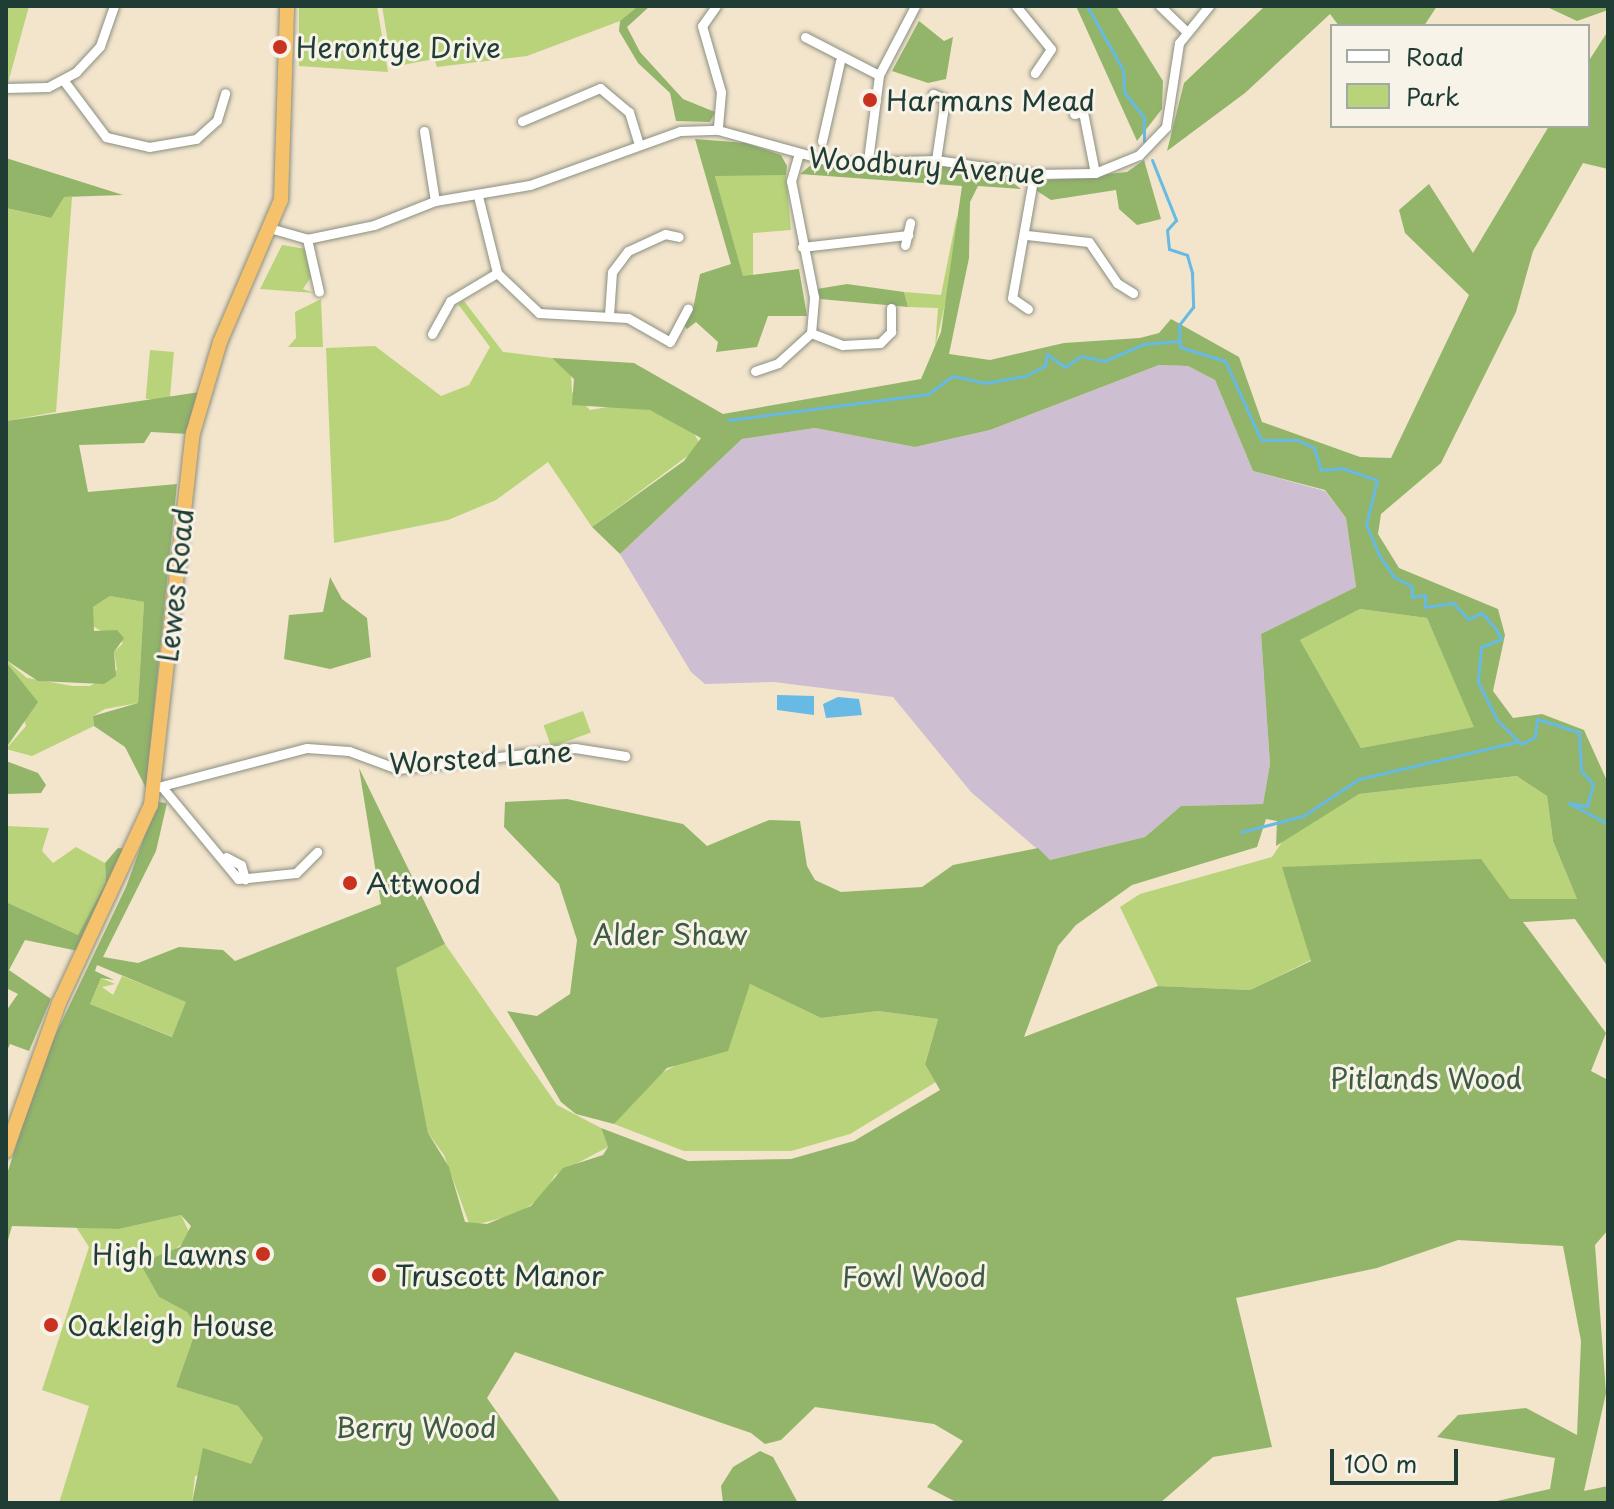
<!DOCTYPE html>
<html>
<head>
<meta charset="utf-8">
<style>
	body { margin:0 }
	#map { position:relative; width:1614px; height:1509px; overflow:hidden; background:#f3e4cc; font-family:"Playpen Sans",sans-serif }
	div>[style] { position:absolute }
	.industrial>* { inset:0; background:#cebed2 }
	.green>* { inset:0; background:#b8d379; transform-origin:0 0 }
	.forest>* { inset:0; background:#92b569 }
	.water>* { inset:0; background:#66bae3 }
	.stream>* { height:3px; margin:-1.5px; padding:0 1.5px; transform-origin:1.5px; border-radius:1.5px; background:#66bae3 }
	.roads { filter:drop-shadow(0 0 2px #899080) drop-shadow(0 0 2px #899080) }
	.minor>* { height:9px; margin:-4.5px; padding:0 4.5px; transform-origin:4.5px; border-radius:4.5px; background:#fff }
	.highway>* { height:14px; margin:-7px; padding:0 7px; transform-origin:7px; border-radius:7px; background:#f5c16b }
	.dots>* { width:22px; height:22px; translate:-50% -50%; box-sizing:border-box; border:4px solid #f7f3e8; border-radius:50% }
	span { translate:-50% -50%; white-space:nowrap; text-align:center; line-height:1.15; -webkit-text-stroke:6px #f7f3e8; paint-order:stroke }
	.poi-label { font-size:28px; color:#1f3d34 }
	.left { translate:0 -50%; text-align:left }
	.right { translate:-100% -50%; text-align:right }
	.street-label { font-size:28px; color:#1f3d34 }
	.park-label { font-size:28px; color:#3e5b42 }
	.frame { position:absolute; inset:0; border:8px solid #1f3d34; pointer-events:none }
	.legend { position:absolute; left:1330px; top:24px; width:260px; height:104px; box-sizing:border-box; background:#f7f3e8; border:2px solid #a1aaa0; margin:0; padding:10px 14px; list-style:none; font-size:24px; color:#1f3d34 }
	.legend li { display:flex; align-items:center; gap:16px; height:40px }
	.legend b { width:40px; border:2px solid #a1aaa0 }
	.scale { position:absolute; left:1330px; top:1449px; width:128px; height:36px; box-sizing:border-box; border:4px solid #1f3d34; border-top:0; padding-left:10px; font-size:24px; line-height:28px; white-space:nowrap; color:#1f3d34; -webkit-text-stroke:6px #f7f3e8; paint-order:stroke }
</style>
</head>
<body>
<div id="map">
	<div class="industrial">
		<i style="clip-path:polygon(1159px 365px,1188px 366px,1215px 380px,1253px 471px,1325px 491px,1346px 518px,1356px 587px,1261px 634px,1270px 764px,1263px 804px,1181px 806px,1145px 837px,1050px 860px,971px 792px,893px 697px,774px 682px,705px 684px,691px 672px,620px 554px,742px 439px,815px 428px,915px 447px,990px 430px)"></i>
	</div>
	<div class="green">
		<i style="clip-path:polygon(6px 6px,29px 6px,8px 83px,6px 83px)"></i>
		<i style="clip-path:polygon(299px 6px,377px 6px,388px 72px,299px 66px)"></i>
		<i style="clip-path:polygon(382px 6px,638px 6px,620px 21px,527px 56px,437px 67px,434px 59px,392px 67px)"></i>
		<i style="clip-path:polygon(747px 170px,786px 175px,791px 230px,753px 233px,753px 276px,743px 277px,715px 176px)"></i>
		<i style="clip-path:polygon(63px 197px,72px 197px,56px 412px,6px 421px,6px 208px,50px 218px)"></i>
		<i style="clip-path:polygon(957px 215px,956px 256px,935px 348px,938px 308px,908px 307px,904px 292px,941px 295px)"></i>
		<i style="clip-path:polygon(282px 245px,306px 249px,311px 277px,303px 289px,314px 293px,260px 289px)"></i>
		<i style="clip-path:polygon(321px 299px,323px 347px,288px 347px,296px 338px,295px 312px)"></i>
		<i style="clip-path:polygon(464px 301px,503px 352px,552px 358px,571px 372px,572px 392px,590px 410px,626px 404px,650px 410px,691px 428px,701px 446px,592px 527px,548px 462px,496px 500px,448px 520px,334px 543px,326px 348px,375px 346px,441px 396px,469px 385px,490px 347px,458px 304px)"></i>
		<i style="left:150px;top:350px;width:24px;height:49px;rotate:5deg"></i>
		<i style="clip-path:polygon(110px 596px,144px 602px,138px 703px,105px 709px,93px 716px,94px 726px,32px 756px,6px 749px,26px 726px,6px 660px,27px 678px,73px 686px,90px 686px,117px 670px,114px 652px,123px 643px,89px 624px,93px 607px)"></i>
		<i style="clip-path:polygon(1360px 609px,1427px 618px,1475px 727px,1361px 748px,1300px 640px)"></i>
		<i style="left:583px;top:711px;width:23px;height:42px;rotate:70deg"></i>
		<i style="clip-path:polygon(1518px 776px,1547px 796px,1553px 841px,1577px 899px,1510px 899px,1283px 867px,1311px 960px,1250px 990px,1158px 986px,1120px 907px,1140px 894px,1272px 857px,1286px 836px,1359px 794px)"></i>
		<i style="clip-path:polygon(6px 826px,49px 828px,42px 851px,53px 863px,76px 847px,105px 863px,106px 882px,78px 935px,6px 902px)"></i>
		<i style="clip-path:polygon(445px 944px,557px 1105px,601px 1128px,608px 1147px,555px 1175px,542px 1197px,518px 1214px,470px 1226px,444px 1155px,428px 1133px,395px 968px)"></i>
		<i style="clip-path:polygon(122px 976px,187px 1002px,173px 1037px,90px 1004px,101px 978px,115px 984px,102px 987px,113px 995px)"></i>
		<i style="clip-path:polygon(750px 984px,821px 1018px,878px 1011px,938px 1019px,925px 1063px,936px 1082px,850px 1134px,791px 1151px,684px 1151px,614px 1124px,652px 1078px,729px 1037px)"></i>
		<i style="clip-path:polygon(181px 1215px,191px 1236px,166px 1257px,141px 1263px,159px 1297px,187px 1312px,197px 1327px,176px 1387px,238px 1406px,263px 1438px,251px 1464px,195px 1476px,192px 1503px,59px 1503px,89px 1406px,42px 1390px,89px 1247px,76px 1227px,119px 1229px)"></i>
	</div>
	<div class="forest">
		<i style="clip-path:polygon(638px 6px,650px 6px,627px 27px,640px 52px,683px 99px,715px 112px,710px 122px,676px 121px,670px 93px,638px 63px,619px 31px,620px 21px)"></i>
		<i style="clip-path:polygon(1076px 6px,1116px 6px,1163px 81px,1162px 109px,1137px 141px)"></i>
		<i style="clip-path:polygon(1265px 6px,1437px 6px,1424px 26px,1339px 26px,1330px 14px,1245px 93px,1167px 151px,1184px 83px)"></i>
		<i style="clip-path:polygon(1545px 6px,1608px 6px,1608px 10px,1577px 21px)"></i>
		<i style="clip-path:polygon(919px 21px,944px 41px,953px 37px,946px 79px,928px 83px,892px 71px)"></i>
		<i style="clip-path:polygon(evenodd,1608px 31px,1608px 169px,1583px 163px,1533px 251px,1516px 312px,1441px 463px,1381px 514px,1378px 534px,1399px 568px,1498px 609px,1505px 635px,1493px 691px,1513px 718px,1542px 714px,1584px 730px,1608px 783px,1608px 967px,1575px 919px,1523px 922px,1606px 1033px,1591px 1071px,1608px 1080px,1608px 1230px,1595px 1245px,1606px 1393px,1584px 1491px,1608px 1486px,1608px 1503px,1488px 1503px,1550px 1489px,1555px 1458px,1437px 1437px,1458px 1415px,1526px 1408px,1577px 1435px,1581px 1341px,1563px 1246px,1458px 1240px,1377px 1268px,1236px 1298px,1272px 1447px,1213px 1457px,1160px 1503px,958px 1503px,927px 1487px,963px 1441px,934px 1424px,815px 1407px,781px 1440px,765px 1444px,751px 1433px,515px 1352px,487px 1398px,561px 1503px,192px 1503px,203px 1448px,251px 1464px,263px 1438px,238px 1406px,176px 1387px,197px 1327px,187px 1312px,159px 1297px,140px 1263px,180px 1247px,191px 1226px,181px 1215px,119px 1229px,12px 1226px,6px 1247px,7px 1174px,44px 1059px,126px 887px,157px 802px,167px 803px,156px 851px,103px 957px,138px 963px,179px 947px,223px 950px,235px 961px,381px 904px,359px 768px,445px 944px,396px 968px,428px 1133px,449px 1167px,465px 1222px,487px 1224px,531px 1206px,563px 1168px,603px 1155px,608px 1147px,601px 1128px,688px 1161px,791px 1159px,854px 1141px,940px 1090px,925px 1064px,938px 1019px,878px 1011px,821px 1018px,750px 984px,728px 1051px,667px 1068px,614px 1124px,576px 1114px,561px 1102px,507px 1011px,537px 1016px,570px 994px,577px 940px,559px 884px,504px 827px,505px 802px,567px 799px,683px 824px,707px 846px,769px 820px,800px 821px,807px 866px,815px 880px,841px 892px,922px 887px,953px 865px,1038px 848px,1050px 860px,1145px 837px,1181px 806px,1263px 804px,1270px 764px,1261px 634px,1356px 587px,1346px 518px,1325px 490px,1253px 471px,1215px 380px,1188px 366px,1159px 365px,990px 430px,915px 447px,815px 428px,742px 439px,620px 554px,592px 527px,684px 461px,701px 438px,650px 410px,572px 405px,574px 379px,552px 358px,634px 363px,723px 414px,921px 379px,941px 332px,962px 186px,800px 174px,811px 165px,942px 165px,1004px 176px,1021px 189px,978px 186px,970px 202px,969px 258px,949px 354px,990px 360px,1064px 343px,1140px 338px,1159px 333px,1171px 319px,1239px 357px,1262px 422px,1360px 457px,1391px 458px,1469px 295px,1405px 233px,1399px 210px,1429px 184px,1473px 253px,1549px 126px,1588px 126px,1588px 62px,1608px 31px,1360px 609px,1427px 618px,1474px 727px,1361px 748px,1300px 640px,1360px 609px,1608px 31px,1517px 776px,1547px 796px,1553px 841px,1577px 899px,1510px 899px,1481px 859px,1282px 867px,1311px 961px,1250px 990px,1158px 986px,1024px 1037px,1058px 946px,1076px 925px,1132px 885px,1257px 847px,1266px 819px,1277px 821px,1276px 846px,1359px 794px,1517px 776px,1608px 31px,97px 965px,186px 1002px,172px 1037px,90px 1004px,101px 978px,114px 980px,95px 971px,97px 965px)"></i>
		<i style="clip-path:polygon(695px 139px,746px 143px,781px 155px,787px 166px,786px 175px,715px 176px,743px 276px,799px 269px,807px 316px,768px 316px,757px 347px,716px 352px,718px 342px,696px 322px,687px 329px,682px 323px,693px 309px,700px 274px,731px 264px)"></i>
		<i style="clip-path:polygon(6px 158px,28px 165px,123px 195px,64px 197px,51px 218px,6px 208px)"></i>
		<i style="clip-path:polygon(1144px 160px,1161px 219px,1137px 225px,1119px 209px,1116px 190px,1051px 200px,1034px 189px,1048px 180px,1127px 172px)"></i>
		<i style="clip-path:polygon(847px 284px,904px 292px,908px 307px,820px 299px,817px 289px)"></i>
		<i style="clip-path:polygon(200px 392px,188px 434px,151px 432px,144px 443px,79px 445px,88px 492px,177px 484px,146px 788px,125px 747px,94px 726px,93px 716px,138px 703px,144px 602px,110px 596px,93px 607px,94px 631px,117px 630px,124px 638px,114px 652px,116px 676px,104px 684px,38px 681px,6px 660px,6px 421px)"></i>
		<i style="clip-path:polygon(330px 577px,342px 599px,367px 618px,371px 657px,330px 669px,284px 659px,289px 615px,323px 612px)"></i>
		<i style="clip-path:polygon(6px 662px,38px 702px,6px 748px)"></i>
		<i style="clip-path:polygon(6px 761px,38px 773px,46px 785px,41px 793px,6px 794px)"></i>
		<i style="clip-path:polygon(118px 848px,128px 849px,78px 951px,25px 940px,9px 970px,51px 999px,29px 1051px,10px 1044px,6px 1053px,6px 1011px,18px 994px,6px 988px,6px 902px,78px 935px,106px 882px,105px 863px)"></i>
		<i style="clip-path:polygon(760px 1451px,773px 1457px,798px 1503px,723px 1503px,721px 1486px,733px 1467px)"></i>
	</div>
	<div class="water">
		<i style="clip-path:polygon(777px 695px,814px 696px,814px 715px,777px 710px)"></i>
		<i style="clip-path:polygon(838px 697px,859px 699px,862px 715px,826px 718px,823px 704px)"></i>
	</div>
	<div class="stream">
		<i style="left:1087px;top:6px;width:73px;rotate:60.6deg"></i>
		<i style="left:1123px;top:70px;width:22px;rotate:87deg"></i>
		<i style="left:1124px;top:92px;width:33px;rotate:52deg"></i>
		<i style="left:1144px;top:118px;width:23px;rotate:90deg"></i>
		<i style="left:1152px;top:160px;width:65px;rotate:68.2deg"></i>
		<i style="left:1176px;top:220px;width:13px;rotate:132deg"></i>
		<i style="left:1167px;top:230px;width:19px;rotate:84deg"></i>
		<i style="left:1169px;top:249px;width:19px;rotate:18deg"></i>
		<i style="left:1187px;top:255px;width:19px;rotate:74deg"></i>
		<i style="left:1192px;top:273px;width:34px;rotate:88deg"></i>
		<i style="left:1193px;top:307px;width:23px;rotate:128deg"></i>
		<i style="left:1179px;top:325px;width:22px;rotate:87deg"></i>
		<i style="left:1180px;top:347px;width:47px;rotate:17.3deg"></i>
		<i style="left:1225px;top:361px;width:87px;rotate:65.5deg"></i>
		<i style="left:1261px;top:440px;width:37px"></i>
		<i style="left:1298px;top:440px;width:18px;rotate:27deg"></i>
		<i style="left:1314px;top:448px;width:23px;rotate:72deg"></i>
		<i style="left:1321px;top:470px;width:21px;rotate:-5deg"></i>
		<i style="left:1342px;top:468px;width:37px;rotate:19deg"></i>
		<i style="left:1377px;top:480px;width:45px;rotate:104deg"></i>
		<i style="left:1366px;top:524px;width:34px;rotate:67deg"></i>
		<i style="left:1379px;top:555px;width:27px;rotate:56deg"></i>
		<i style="left:1394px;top:577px;width:20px;rotate:27deg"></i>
		<i style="left:1412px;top:586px;width:11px;rotate:90deg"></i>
		<i style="left:1412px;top:597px;width:13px;rotate:-9deg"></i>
		<i style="left:1425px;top:595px;width:12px;rotate:90deg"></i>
		<i style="left:1425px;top:607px;width:28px;rotate:-8deg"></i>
		<i style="left:1453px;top:603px;width:22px;rotate:47deg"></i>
		<i style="left:1468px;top:619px;width:15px;rotate:-23deg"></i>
		<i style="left:1482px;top:613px;width:21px;rotate:49deg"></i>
		<i style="left:1496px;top:629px;width:11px;rotate:63deg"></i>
		<i style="left:1501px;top:639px;width:22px;rotate:158deg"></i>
		<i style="left:1481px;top:647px;width:35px;rotate:95deg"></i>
		<i style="left:1478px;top:682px;width:42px;rotate:63.4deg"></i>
		<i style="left:1497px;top:720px;width:34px;rotate:45deg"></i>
		<i style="left:1521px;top:744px;width:16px;rotate:-27deg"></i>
		<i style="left:1535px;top:737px;width:18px;rotate:-84deg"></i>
		<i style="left:1537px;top:719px;width:44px;rotate:17.2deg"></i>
		<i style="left:1579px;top:732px;width:39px;rotate:87deg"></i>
		<i style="left:1581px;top:771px;width:18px;rotate:47deg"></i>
		<i style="left:1593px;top:784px;width:23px;rotate:105deg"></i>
		<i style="left:1587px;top:806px;width:18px;rotate:-171deg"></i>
		<i style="left:1569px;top:803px;width:44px;rotate:28.3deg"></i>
		<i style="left:728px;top:420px;width:202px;rotate:-7.4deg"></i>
		<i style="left:928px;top:394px;width:31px;rotate:-36deg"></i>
		<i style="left:953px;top:376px;width:33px;rotate:12deg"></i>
		<i style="left:985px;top:383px;width:41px;rotate:-9.9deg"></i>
		<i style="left:1025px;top:376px;width:22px;rotate:-27deg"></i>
		<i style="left:1045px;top:366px;width:12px;rotate:-81deg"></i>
		<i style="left:1047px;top:354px;width:22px;rotate:36deg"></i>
		<i style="left:1065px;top:367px;width:19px;rotate:-35deg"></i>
		<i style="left:1081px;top:356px;width:24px;rotate:12deg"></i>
		<i style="left:1104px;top:361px;width:43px;rotate:-23deg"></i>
		<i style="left:1144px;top:344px;width:34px;rotate:-5deg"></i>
		<i style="left:1241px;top:832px;width:64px;rotate:-14.5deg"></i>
		<i style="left:1303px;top:816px;width:67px;rotate:-33.5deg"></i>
		<i style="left:1359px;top:779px;width:161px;rotate:-13.3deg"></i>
	</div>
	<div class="roads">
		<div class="minor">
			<i style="left:716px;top:6px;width:24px;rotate:125deg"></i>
			<i style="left:702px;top:26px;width:69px;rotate:73.9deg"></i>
			<i style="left:721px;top:92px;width:38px;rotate:95deg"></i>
			<i style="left:1016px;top:6px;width:55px;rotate:50.9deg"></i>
			<i style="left:1051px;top:49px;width:29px;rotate:124deg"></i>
			<i style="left:1160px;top:6px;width:36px;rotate:44deg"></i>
			<i style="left:805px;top:37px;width:83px;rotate:27.2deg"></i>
			<i style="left:64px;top:81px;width:70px;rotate:53.1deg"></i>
			<i style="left:106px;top:137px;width:44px;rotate:13.1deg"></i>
			<i style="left:149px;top:147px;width:48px;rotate:-9.7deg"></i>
			<i style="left:196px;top:139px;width:28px;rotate:-42deg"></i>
			<i style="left:217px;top:120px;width:28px;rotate:-73deg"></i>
			<i style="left:6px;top:88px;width:42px;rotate:-1.4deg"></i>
			<i style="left:48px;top:87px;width:32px;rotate:-28deg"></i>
			<i style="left:76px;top:72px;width:35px;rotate:-47deg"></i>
			<i style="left:100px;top:46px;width:42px;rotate:-70.7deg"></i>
			<i style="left:933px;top:94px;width:13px;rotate:23deg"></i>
			<i style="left:945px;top:99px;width:62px;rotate:98.4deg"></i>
			<i style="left:1074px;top:114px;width:9px;rotate:-13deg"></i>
			<i style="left:1083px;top:112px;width:62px;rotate:78.9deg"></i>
			<i style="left:522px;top:121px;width:85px;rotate:-22.9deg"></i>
			<i style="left:600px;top:88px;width:38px;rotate:40deg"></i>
			<i style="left:629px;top:112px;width:30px;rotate:73deg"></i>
			<i style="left:424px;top:131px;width:71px;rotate:81.1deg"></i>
			<i style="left:822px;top:141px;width:82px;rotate:-77.3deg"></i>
			<i style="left:868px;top:160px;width:86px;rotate:-82.6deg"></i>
			<i style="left:879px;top:75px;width:78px;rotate:-62.4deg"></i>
			<i style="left:478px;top:196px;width:79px;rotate:76.1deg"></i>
			<i style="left:497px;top:273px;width:58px;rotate:43.6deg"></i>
			<i style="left:539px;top:313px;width:89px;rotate:3.2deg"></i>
			<i style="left:628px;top:318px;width:48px;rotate:29.7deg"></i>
			<i style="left:670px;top:342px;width:38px;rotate:-62deg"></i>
			<i style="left:273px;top:229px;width:35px;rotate:16deg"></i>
			<i style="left:307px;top:239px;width:68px;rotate:-11.8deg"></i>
			<i style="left:374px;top:225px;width:66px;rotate:-21.5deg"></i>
			<i style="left:435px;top:201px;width:96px;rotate:-9.6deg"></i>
			<i style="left:530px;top:185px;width:159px;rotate:-19.8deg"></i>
			<i style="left:680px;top:131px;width:38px;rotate:-2deg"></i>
			<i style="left:718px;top:130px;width:123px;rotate:15.5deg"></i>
			<i style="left:837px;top:163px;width:99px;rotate:-1.7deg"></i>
			<i style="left:936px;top:160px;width:99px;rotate:8.1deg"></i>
			<i style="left:1034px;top:174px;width:61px;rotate:-0.9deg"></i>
			<i style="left:1095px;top:173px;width:48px;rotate:-22.2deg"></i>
			<i style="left:1139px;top:155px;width:39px;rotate:-46deg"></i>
			<i style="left:1166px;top:127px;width:85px;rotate:-81.2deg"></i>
			<i style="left:1179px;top:43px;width:48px;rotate:-51deg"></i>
			<i style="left:1027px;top:235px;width:62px;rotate:6.4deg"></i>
			<i style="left:1089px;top:242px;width:50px;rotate:55.7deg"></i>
			<i style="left:1117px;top:283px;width:19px;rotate:32deg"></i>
			<i style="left:307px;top:239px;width:54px;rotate:77.2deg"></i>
			<i style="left:905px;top:245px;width:23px;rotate:-77deg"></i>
			<i style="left:802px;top:247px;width:107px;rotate:-6.5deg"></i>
			<i style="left:1028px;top:309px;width:19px;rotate:-145deg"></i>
			<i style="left:1012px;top:298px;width:126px;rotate:-79.9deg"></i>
			<i style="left:609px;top:315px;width:43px;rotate:-86deg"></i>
			<i style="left:612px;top:272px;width:26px;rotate:-53deg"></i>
			<i style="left:628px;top:251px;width:41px;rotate:-24.7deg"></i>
			<i style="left:665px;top:234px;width:14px;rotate:12deg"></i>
			<i style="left:811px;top:333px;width:34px;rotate:21deg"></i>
			<i style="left:843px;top:345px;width:37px;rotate:-3deg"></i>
			<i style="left:880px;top:343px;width:16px;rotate:-45deg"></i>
			<i style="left:891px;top:332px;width:24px;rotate:-90deg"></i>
			<i style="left:432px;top:334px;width:38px;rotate:-61deg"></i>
			<i style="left:450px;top:301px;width:55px;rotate:-30.8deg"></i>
			<i style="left:755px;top:371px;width:24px;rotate:-19deg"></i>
			<i style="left:778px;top:363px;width:45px;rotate:-42.3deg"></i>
			<i style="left:811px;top:333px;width:36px;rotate:-85deg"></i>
			<i style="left:814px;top:297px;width:118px;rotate:-101.2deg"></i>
			<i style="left:791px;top:181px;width:26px;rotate:-74deg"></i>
			<i style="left:162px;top:787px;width:119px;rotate:50.4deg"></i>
			<i style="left:238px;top:879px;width:58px;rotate:-5.9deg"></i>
			<i style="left:296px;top:873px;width:30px;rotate:-45deg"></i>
			<i style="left:154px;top:788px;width:158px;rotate:-14.7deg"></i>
			<i style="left:307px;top:748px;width:42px;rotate:4.1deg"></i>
			<i style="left:349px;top:751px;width:52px;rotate:20.2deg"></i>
			<i style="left:398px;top:769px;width:178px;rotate:-6.8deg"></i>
			<i style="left:575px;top:748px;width:51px;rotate:9.1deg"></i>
			<i style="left:226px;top:857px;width:17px;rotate:28deg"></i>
			<i style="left:241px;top:865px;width:15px;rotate:74deg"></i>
		</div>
		<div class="highway">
			<i style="left:6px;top:1151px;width:157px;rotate:-70.3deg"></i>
			<i style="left:59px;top:1003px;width:218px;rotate:-65.1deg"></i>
			<i style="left:151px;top:805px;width:374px;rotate:-83.6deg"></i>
			<i style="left:193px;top:433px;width:95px;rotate:-73.5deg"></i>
			<i style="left:220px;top:342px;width:155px;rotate:-66.8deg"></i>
			<i style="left:281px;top:200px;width:194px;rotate:-88.2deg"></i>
		</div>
	</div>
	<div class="dots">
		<i style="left:280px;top:47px;background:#c8321e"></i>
		<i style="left:870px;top:100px;background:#c8321e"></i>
		<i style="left:350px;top:883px;background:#c8321e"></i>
		<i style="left:263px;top:1254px;background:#c8321e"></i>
		<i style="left:379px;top:1275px;background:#c8321e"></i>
		<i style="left:51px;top:1325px;background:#c8321e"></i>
	</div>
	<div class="poi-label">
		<span class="left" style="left:296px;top:47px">Herontye Drive</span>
		<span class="left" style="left:886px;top:100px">Harmans Mead</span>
		<span class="left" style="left:366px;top:883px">Attwood</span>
		<span class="right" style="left:247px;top:1254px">High Lawns</span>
		<span class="left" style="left:395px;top:1275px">Truscott Manor</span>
		<span class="left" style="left:67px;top:1325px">Oakleigh House</span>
	</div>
	<div class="street-label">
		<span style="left:927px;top:165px;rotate:4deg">Woodbury Avenue</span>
		<span style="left:175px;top:585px;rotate:-84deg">Lewes Road</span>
		<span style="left:481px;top:757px;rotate:-4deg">Worsted Lane</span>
	</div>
	<div class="park-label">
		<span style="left:670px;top:934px">Alder Shaw</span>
		<span style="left:1426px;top:1078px">Pitlands Wood</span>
		<span style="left:914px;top:1276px">Fowl Wood</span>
		<span style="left:416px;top:1427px">Berry Wood</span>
	</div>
	<div class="frame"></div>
	<ul class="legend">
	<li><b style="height:10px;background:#fff"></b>Road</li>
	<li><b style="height:22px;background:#b8d379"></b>Park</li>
	</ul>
	<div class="scale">100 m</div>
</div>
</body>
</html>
